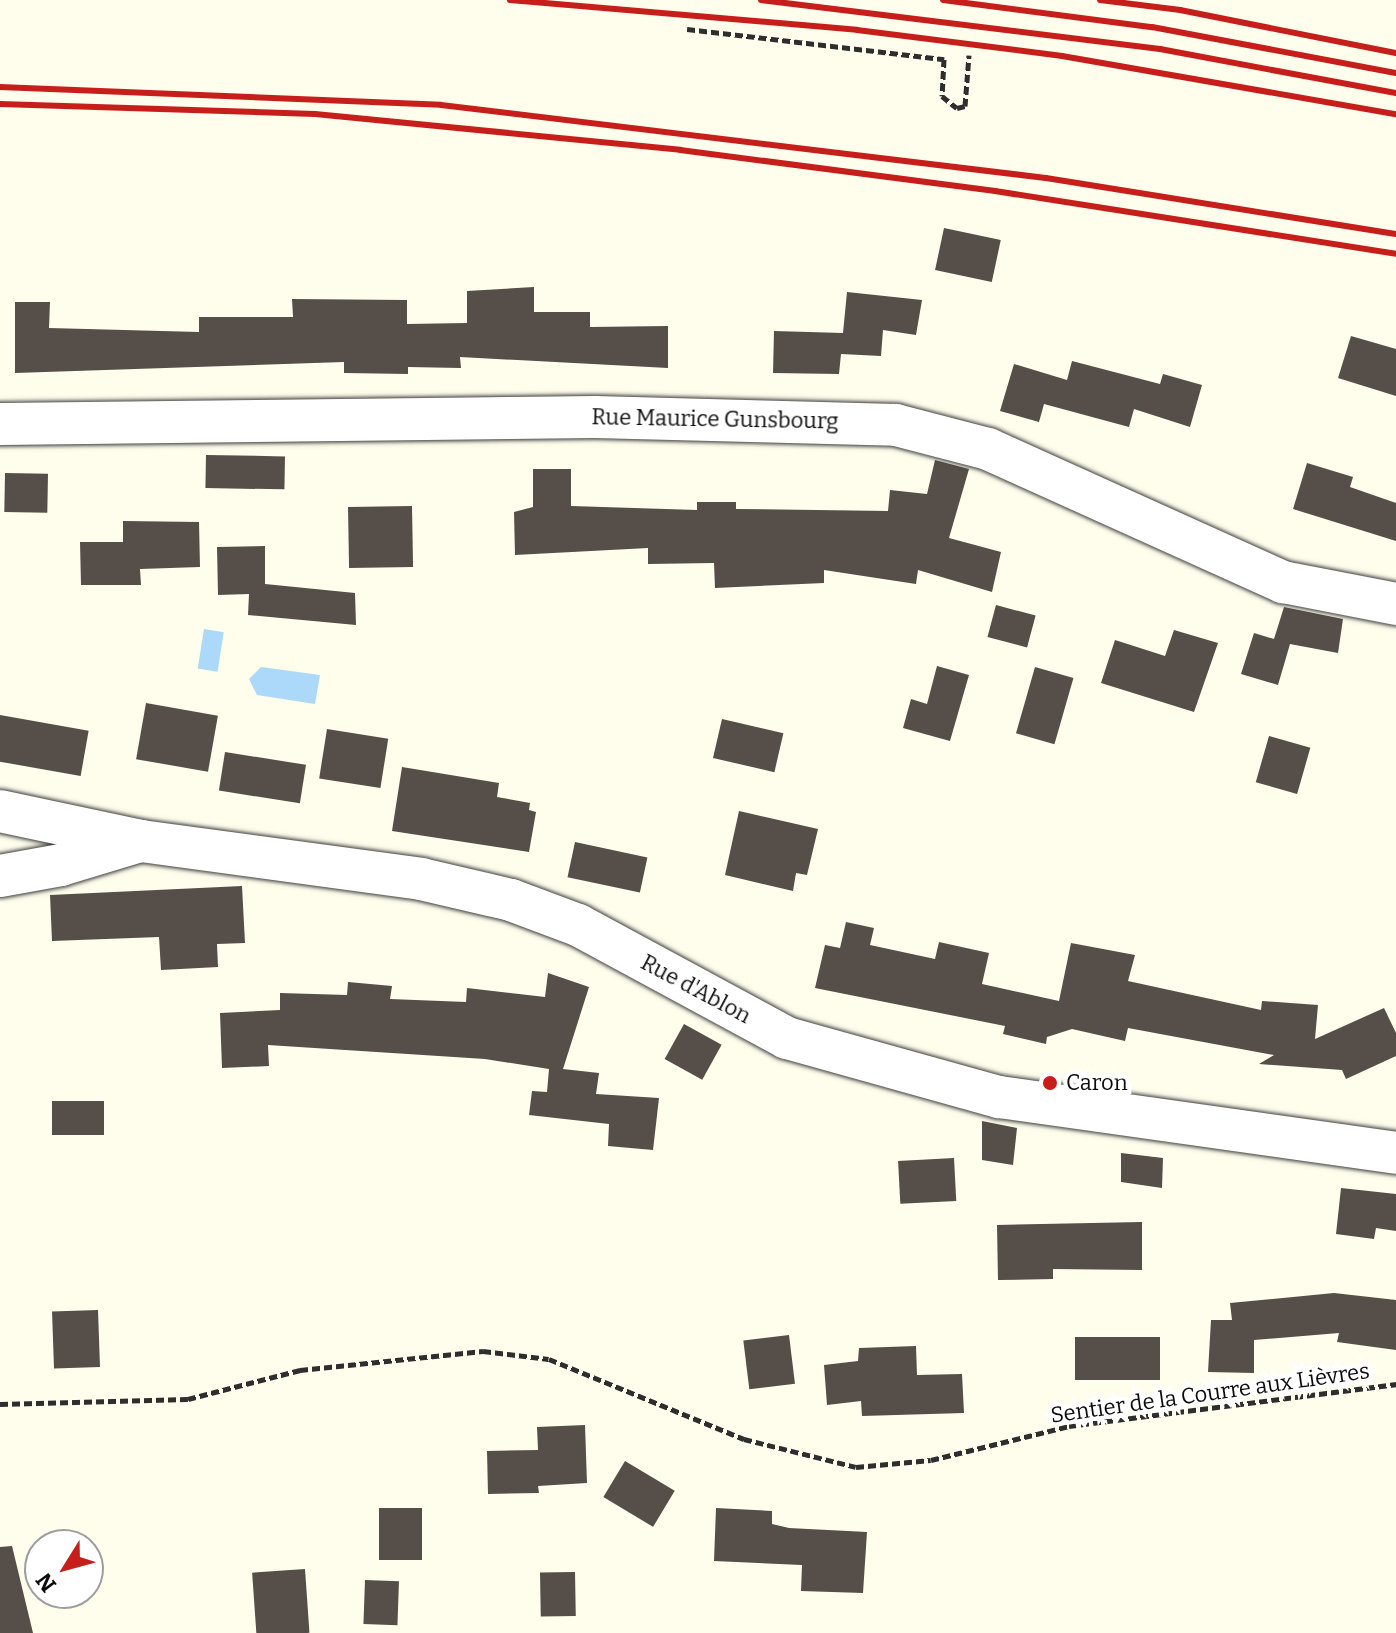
<!DOCTYPE html>
<html>
<head>
<meta charset="utf-8">
<style>
	body { margin:0 }
	#map { position:relative; width:1396px; height:1633px; overflow:hidden; background:#fffdec; font-family:Bitter,serif }
	div>[style] { position:absolute }
	.water>* { inset:0; background:#acd8fa; transform-origin:0 0 }
	.building>* { inset:0; background:#564e48; transform-origin:0 0 }
	.path>* { height:5px; margin-top:-2.5px; transform-origin:0; background:repeating-linear-gradient(90deg,#2e2e2e 0 8px,transparent 0 12px) }
	.roads { filter:drop-shadow(0 0 2px #3f3f3f) drop-shadow(0 0 2px #3f3f3f) }
	.minor>* { height:42px; margin:-21px; padding:0 21px; transform-origin:21px; border-radius:21px; background:#fff }
	.rail>* { height:6px; margin:-3px; padding:0 3px; transform-origin:3px; border-radius:3px; background:#c61f1b }
	.dots>* { width:22px; height:22px; translate:-50% -50%; box-sizing:border-box; border:4px solid #fff; border-radius:50% }
	span { translate:-50% -50%; white-space:nowrap; text-align:center; line-height:1.15; -webkit-text-stroke:8px #fff; paint-order:stroke }
	.street-label { font-size:22px; color:#0c0c0c }
	.poi-label { font-size:22px; color:#0c0c0c }
	.left { translate:0 -50%; text-align:left }
	.north { position:absolute; left:24px; top:1529px; width:80px; height:80px; box-sizing:border-box; background:#fff; border:2px solid #9e9e9e; border-radius:50%; rotate:233deg; font-size:22px; font-weight:700; line-height:32px; text-align:center; color:#0c0c0c }
	.north::after { content:''; display:block; margin:auto; width:28px; height:36px; background:#c61f1b; clip-path:polygon(50% 0,100% 100%,50% 72%,0 100%) }
</style>
</head>
<body>
<div id="map">
	<div class="water">
		<i style="left:204px;top:629px;width:20px;height:40px;rotate:9deg"></i>
		<i style="clip-path:polygon(261px 667px,320px 675px,315px 704px,257px 695px,249px 679px)"></i>
	</div>
	<div class="building">
		<i style="left:944px;top:228px;width:58px;height:43px;rotate:12deg"></i>
		<i style="clip-path:polygon(534px 287px,534px 312px,590px 312px,590px 327px,668px 326px,668px 368px,460px 357px,461px 368px,408px 367px,408px 374px,344px 373px,344px 362px,15px 373px,15px 302px,50px 302px,49px 328px,199px 332px,199px 317px,293px 317px,292px 299px,407px 300px,407px 324px,467px 323px,467px 291px)"></i>
		<i style="clip-path:polygon(847px 292px,922px 300px,916px 335px,883px 330px,881px 356px,841px 354px,839px 374px,773px 373px,774px 331px,843px 333px)"></i>
		<i style="clip-path:polygon(1351px 336px,1396px 349px,1396px 396px,1338px 378px)"></i>
		<i style="clip-path:polygon(1072px 361px,1160px 384px,1163px 374px,1202px 385px,1190px 427px,1134px 409px,1129px 427px,1044px 404px,1039px 422px,1000px 411px,1014px 364px,1067px 380px)"></i>
		<i style="left:206px;top:455px;width:79px;height:33px;rotate:1deg"></i>
		<i style="clip-path:polygon(935px 460px,969px 469px,949px 538px,1001px 552px,992px 592px,918px 570px,916px 584px,824px 570px,824px 583px,715px 588px,714px 563px,648px 564px,648px 548px,515px 555px,514px 512px,533px 507px,533px 469px,571px 469px,571px 506px,697px 510px,697px 502px,736px 502px,736px 509px,888px 511px,890px 490px,927px 494px)"></i>
		<i style="clip-path:polygon(1307px 463px,1353px 477px,1350px 487px,1396px 503px,1396px 541px,1293px 509px)"></i>
		<i style="left:5px;top:473px;width:43px;height:39px;rotate:1deg"></i>
		<i style="left:412px;top:506px;width:61px;height:64px;rotate:89deg"></i>
		<i style="clip-path:polygon(123px 521px,199px 522px,200px 567px,140px 569px,141px 585px,81px 585px,80px 542px,123px 542px)"></i>
		<i style="clip-path:polygon(265px 546px,265px 584px,355px 593px,356px 625px,248px 615px,249px 594px,218px 595px,217px 547px)"></i>
		<i style="left:996px;top:605px;width:41px;height:33px;rotate:15deg"></i>
		<i style="clip-path:polygon(1284px 607px,1343px 619px,1338px 653px,1290px 644px,1278px 685px,1241px 674px,1254px 633px,1274px 639px)"></i>
		<i style="clip-path:polygon(1174px 630px,1218px 643px,1194px 712px,1101px 683px,1115px 640px,1165px 656px)"></i>
		<i style="clip-path:polygon(937px 666px,969px 675px,950px 741px,903px 728px,911px 699px,927px 704px)"></i>
		<i style="left:1035px;top:667px;width:40px;height:69px;rotate:16deg"></i>
		<i style="left:146px;top:703px;width:73px;height:57px;rotate:10deg"></i>
		<i style="left:0;top:715px;width:90px;height:46px;rotate:10deg"></i>
		<i style="left:722px;top:719px;width:63px;height:40px;rotate:13deg"></i>
		<i style="left:327px;top:729px;width:62px;height:50px;rotate:9deg"></i>
		<i style="left:1269px;top:736px;width:43px;height:48px;rotate:16deg"></i>
		<i style="left:225px;top:752px;width:82px;height:39px;rotate:9deg"></i>
		<i style="clip-path:polygon(402px 767px,499px 783px,497px 797px,530px 803px,529px 810px,536px 812px,529px 852px,392px 831px)"></i>
		<i style="clip-path:polygon(739px 811px,818px 829px,807px 875px,796px 873px,793px 891px,725px 875px)"></i>
		<i style="left:575px;top:842px;width:74px;height:36px;rotate:12deg"></i>
		<i style="clip-path:polygon(242px 886px,245px 943px,217px 944px,218px 967px,161px 970px,159px 937px,52px 941px,50px 895px)"></i>
		<i style="clip-path:polygon(846px 922px,874px 928px,870px 945px,935px 959px,939px 942px,989px 953px,982px 984px,1059px 1001px,1071px 943px,1135px 955px,1128px 981px,1261px 1010px,1262px 1001px,1318px 1005px,1315px 1039px,1384px 1008px,1396px 1033px,1396px 1056px,1346px 1079px,1342px 1070px,1259px 1064px,1274px 1055px,1128px 1028px,1125px 1041px,1072px 1029px,1047px 1037px,1046px 1044px,1003px 1034px,1005px 1026px,815px 988px,825px 945px,840px 948px)"></i>
		<i style="clip-path:polygon(548px 973px,589px 987px,563px 1069px,599px 1073px,596px 1094px,659px 1098px,653px 1150px,608px 1146px,609px 1124px,529px 1115px,532px 1091px,547px 1092px,549px 1069px,485px 1059px,268px 1045px,269px 1066px,222px 1068px,220px 1013px,280px 1010px,280px 993px,347px 995px,348px 982px,392px 986px,390px 999px,466px 1002px,467px 988px,545px 997px)"></i>
		<i style="left:684px;top:1024px;width:43px;height:40px;rotate:29deg"></i>
		<i style="left:104px;top:1101px;width:34px;height:52px;rotate:90deg"></i>
		<i style="clip-path:polygon(982px 1121px,1017px 1128px,1013px 1165px,982px 1160px)"></i>
		<i style="clip-path:polygon(1121px 1153px,1163px 1158px,1162px 1188px,1121px 1182px)"></i>
		<i style="left:954px;top:1158px;width:43px;height:56px;rotate:87deg"></i>
		<i style="clip-path:polygon(1341px 1188px,1396px 1194px,1396px 1231px,1376px 1228px,1374px 1239px,1336px 1234px)"></i>
		<i style="clip-path:polygon(1142px 1222px,1142px 1270px,1053px 1269px,1053px 1279px,998px 1280px,997px 1225px)"></i>
		<i style="clip-path:polygon(1334px 1293px,1396px 1300px,1396px 1350px,1337px 1342px,1339px 1333px,1254px 1340px,1254px 1373px,1208px 1372px,1211px 1320px,1232px 1320px,1230px 1303px)"></i>
		<i style="left:98px;top:1310px;width:57px;height:46px;rotate:88deg"></i>
		<i style="left:789px;top:1335px;width:49px;height:46px;rotate:83deg"></i>
		<i style="left:1075px;top:1337px;width:85px;height:43px"></i>
		<i style="clip-path:polygon(916px 1346px,917px 1375px,962px 1374px,964px 1413px,862px 1416px,861px 1401px,827px 1405px,824px 1365px,858px 1361px,859px 1348px)"></i>
		<i style="clip-path:polygon(585px 1425px,587px 1483px,538px 1486px,539px 1493px,488px 1494px,487px 1451px,538px 1450px,537px 1427px)"></i>
		<i style="left:625px;top:1461px;width:58px;height:42px;rotate:31deg"></i>
		<i style="left:422px;top:1508px;width:52px;height:43px;rotate:90deg"></i>
		<i style="clip-path:polygon(716px 1508px,772px 1511px,772px 1524px,789px 1528px,867px 1532px,863px 1593px,801px 1591px,802px 1565px,714px 1561px)"></i>
		<i style="clip-path:polygon(12px 1546px,33px 1633px,0 1633px,0 1547px)"></i>
		<i style="left:305px;top:1569px;width:64px;height:53px;rotate:86deg"></i>
		<i style="left:575px;top:1572px;width:44px;height:35px;rotate:89deg"></i>
		<i style="left:365px;top:1580px;width:34px;height:44px;rotate:2deg"></i>
	</div>
	<div class="path">
		<i style="left:687px;top:29px;width:259px;rotate:6.7deg"></i>
		<i style="left:944px;top:59px;width:37px;rotate:93deg"></i>
		<i style="left:942px;top:96px;width:19px;rotate:39deg"></i>
		<i style="left:957px;top:108px;width:8px;rotate:-14deg"></i>
		<i style="left:965px;top:106px;width:51px;rotate:-85.5deg"></i>
		<i style="left:0;top:1404px;width:188px;rotate:-1.5deg"></i>
		<i style="left:188px;top:1399px;width:116px;rotate:-14.5deg"></i>
		<i style="left:300px;top:1370px;width:184px;rotate:-5.9deg"></i>
		<i style="left:483px;top:1351px;width:66px;rotate:6.9deg"></i>
		<i style="left:549px;top:1359px;width:211px;rotate:22.3deg"></i>
		<i style="left:744px;top:1439px;width:115px;rotate:14deg"></i>
		<i style="left:856px;top:1467px;width:75px;rotate:-5.3deg"></i>
		<i style="left:931px;top:1460px;width:142px;rotate:-13.8deg"></i>
		<i style="left:1069px;top:1426px;width:330px;rotate:-7.3deg"></i>
	</div>
	<div class="roads">
		<div class="minor">
			<i style="left:0;top:424px;width:595px;rotate:-0.67deg"></i>
			<i style="left:595px;top:417px;width:301px;rotate:1.5deg"></i>
			<i style="left:896px;top:425px;width:95px;rotate:14.6deg"></i>
			<i style="left:988px;top:449px;width:324px;rotate:24.3deg"></i>
			<i style="left:1283px;top:582px;width:115px;rotate:11deg"></i>
			<i style="left:0;top:811px;width:144px;rotate:12deg"></i>
			<i style="left:141px;top:841px;width:283px;rotate:7.7deg"></i>
			<i style="left:421px;top:879px;width:92px;rotate:13.1deg"></i>
			<i style="left:511px;top:900px;width:72px;rotate:20.5deg"></i>
			<i style="left:578px;top:925px;width:238px;rotate:28.4deg"></i>
			<i style="left:787px;top:1038px;width:220px;rotate:15.6deg"></i>
			<i style="left:999px;top:1097px;width:401px;rotate:8deg"></i>
			<i style="left:0;top:876px;width:62px;rotate:-10.2deg"></i>
			<i style="left:61px;top:865px;width:83px;rotate:-16.9deg"></i>
		</div>
	</div>
	<div class="rail">
		<i style="left:510px;top:0;width:348px;rotate:4.9deg"></i>
		<i style="left:857px;top:30px;width:207px;rotate:7.2deg"></i>
		<i style="left:1062px;top:56px;width:339px;rotate:9.9deg"></i>
		<i style="left:761px;top:0;width:402px;rotate:7deg"></i>
		<i style="left:1160px;top:49px;width:240px;rotate:10.6deg"></i>
		<i style="left:943px;top:0;width:211px;rotate:7.4deg"></i>
		<i style="left:1152px;top:27px;width:248px;rotate:10.7deg"></i>
		<i style="left:1100px;top:0;width:81px;rotate:7.1deg"></i>
		<i style="left:1180px;top:10px;width:220px;rotate:11.3deg"></i>
		<i style="left:0;top:87px;width:441px;rotate:2.3deg"></i>
		<i style="left:441px;top:105px;width:609px;rotate:6.88deg"></i>
		<i style="left:1046px;top:178px;width:354px;rotate:9.1deg"></i>
		<i style="left:0;top:104px;width:315px;rotate:1.8deg"></i>
		<i style="left:315px;top:114px;width:367px;rotate:5.6deg"></i>
		<i style="left:680px;top:150px;width:318px;rotate:7.4deg"></i>
		<i style="left:995px;top:191px;width:406px;rotate:8.9deg"></i>
	</div>
	<div class="dots">
		<i style="left:1050px;top:1083px;background:#c61f1b"></i>
	</div>
	<div class="street-label">
		<span style="left:715px;top:419px;rotate:1deg">Rue Maurice Gunsbourg</span>
		<span style="left:696px;top:989px;rotate:28deg">Rue d'Ablon</span>
		<span style="left:1210px;top:1393px;rotate:-8deg">Sentier de la Courre aux Lièvres</span>
	</div>
	<div class="poi-label">
		<span class="left" style="left:1066px;top:1083px">Caron</span>
	</div>
	<div class="north">N</div>
</div>
</body>
</html>
